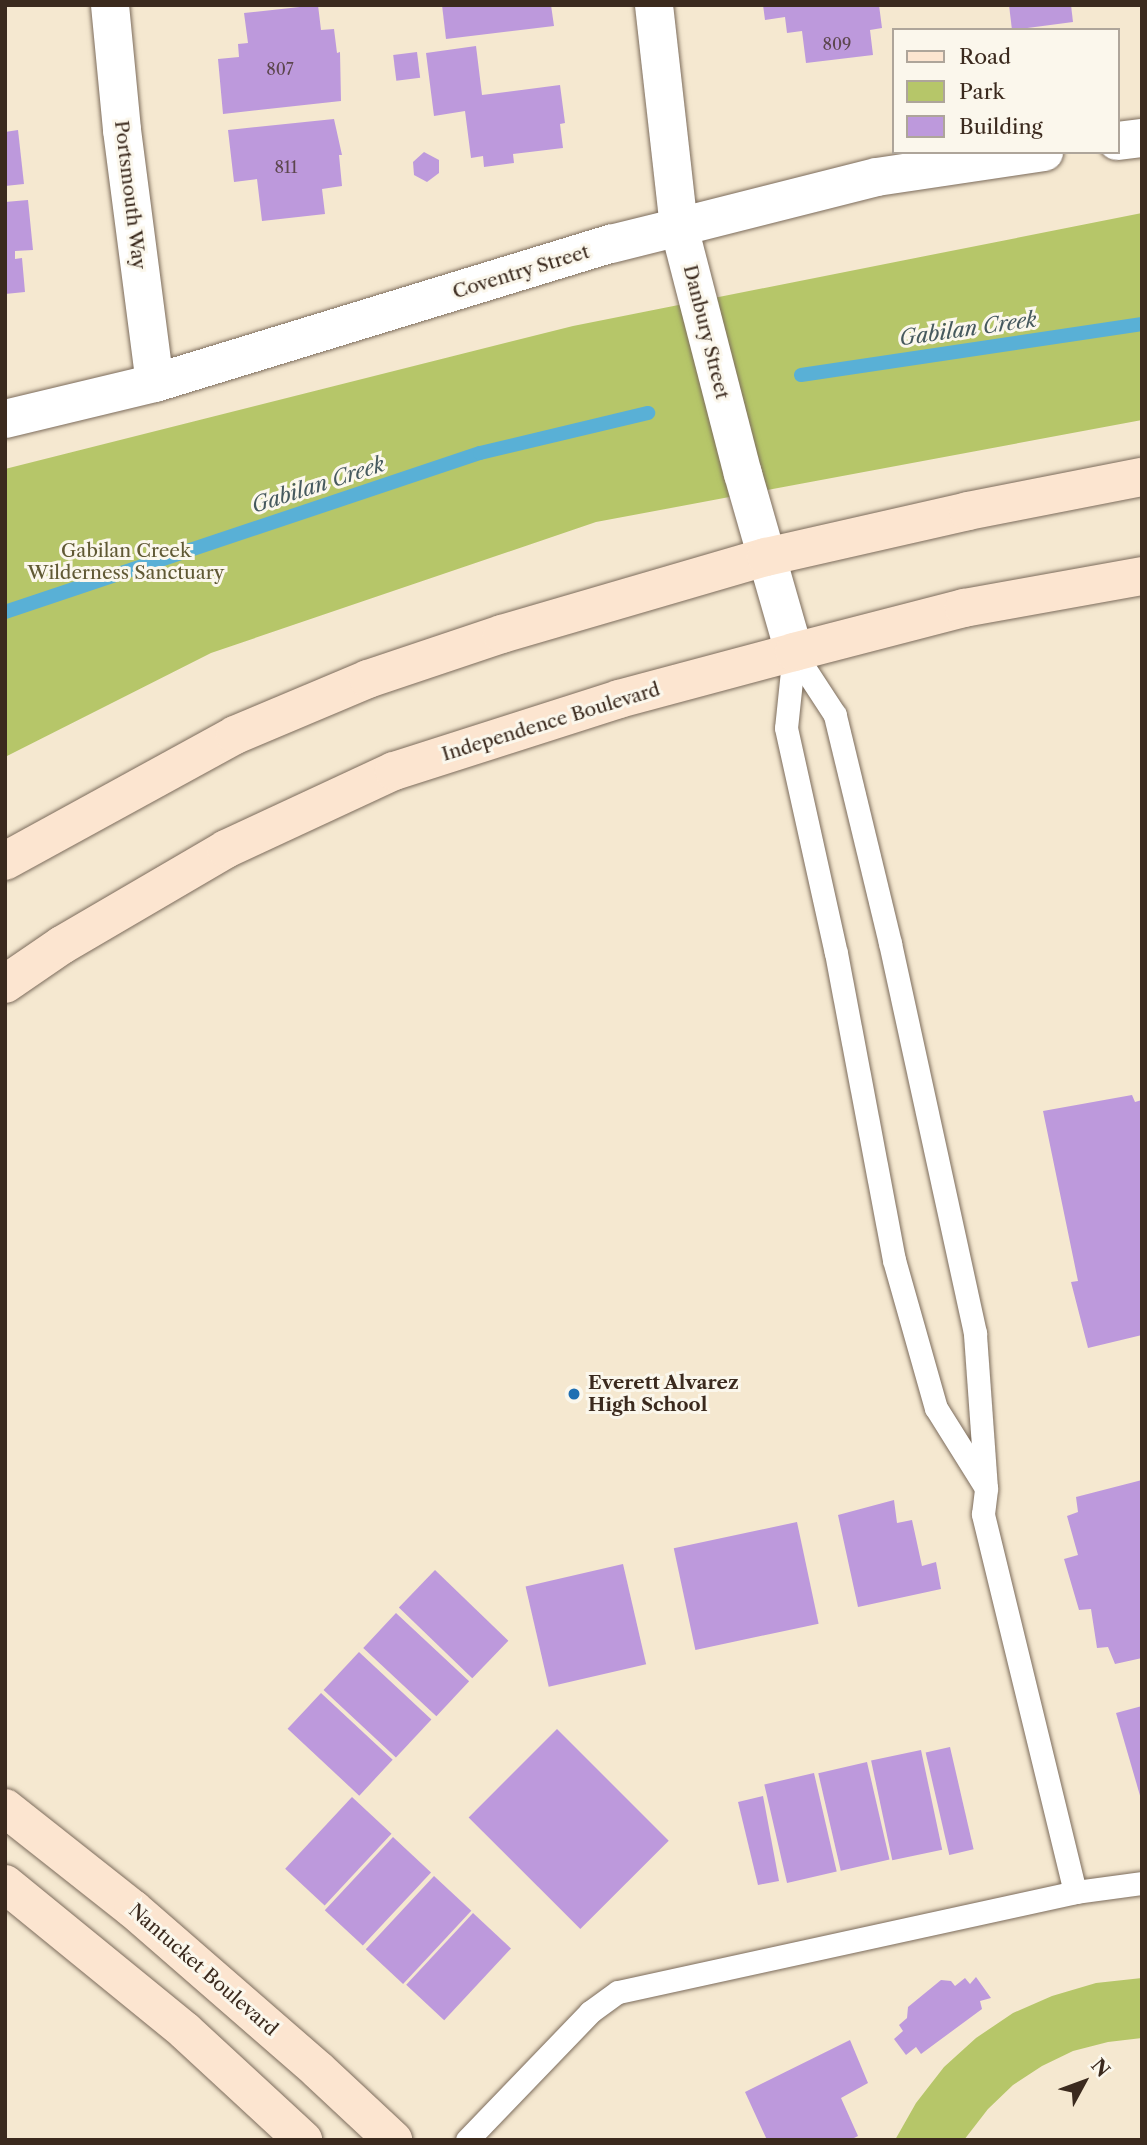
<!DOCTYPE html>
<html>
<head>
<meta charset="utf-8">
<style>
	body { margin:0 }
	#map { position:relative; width:1147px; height:2145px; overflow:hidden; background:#f5e8d0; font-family:"Libre Caslon Text",serif }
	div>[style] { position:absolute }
	.green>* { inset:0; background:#b6c669 }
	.stream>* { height:14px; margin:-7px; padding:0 7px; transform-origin:7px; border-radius:7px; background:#59b0d6 }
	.building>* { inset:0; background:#bd99dc; transform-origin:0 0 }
	.roads { filter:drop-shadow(0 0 2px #7c6c5c) drop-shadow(0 0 2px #7c6c5c) }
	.lane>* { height:23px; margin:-11.5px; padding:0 11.5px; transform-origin:11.5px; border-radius:11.5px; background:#fff }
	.street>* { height:38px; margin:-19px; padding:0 19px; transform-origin:19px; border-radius:19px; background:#fff }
	.secondary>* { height:38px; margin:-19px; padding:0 19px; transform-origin:19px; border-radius:19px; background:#fce5d0 }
	.dots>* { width:19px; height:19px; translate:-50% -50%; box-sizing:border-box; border:4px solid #fbf7ec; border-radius:50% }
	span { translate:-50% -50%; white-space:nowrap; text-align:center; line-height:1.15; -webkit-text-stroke:6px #fbf7ec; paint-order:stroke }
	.number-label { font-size:16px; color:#5c464e }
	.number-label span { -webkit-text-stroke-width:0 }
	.street-label { font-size:19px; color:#3b2a1e }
	.park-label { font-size:19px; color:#605934 }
	.poi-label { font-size:19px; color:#3b2a1e; font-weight:700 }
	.left { translate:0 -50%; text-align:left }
	.water-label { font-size:21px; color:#46595e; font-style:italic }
	.frame { position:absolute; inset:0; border:7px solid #3b2a1e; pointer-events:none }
	.legend { position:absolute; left:892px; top:28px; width:228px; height:126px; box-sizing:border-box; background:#fbf7ec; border:2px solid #aea59a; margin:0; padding:9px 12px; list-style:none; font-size:21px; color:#3b2a1e }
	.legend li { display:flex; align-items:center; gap:14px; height:35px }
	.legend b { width:35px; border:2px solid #aea59a }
	.north { position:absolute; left:1049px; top:2047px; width:70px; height:70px; -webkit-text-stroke:5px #fbf7ec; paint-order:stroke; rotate:49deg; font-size:19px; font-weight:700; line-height:28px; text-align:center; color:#3b2a1e }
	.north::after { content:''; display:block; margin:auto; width:24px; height:32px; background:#3b2a1e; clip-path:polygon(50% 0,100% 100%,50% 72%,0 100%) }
</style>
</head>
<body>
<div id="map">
	<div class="green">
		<i style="clip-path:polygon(1142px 213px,1142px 420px,596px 522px,211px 653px,5px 757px,5px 469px,573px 326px)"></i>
		<i style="clip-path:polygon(1142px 1978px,1142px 2038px,1108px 2042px,1073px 2051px,1042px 2066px,1013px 2085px,988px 2109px,964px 2140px,895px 2140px,916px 2103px,944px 2067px,976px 2038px,1013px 2013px,1052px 1996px,1096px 1983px)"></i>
	</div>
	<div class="stream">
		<i style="left:801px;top:375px;width:345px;rotate:-8.5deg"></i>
		<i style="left:5px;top:612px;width:501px;rotate:-18.51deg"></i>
		<i style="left:480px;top:453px;width:173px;rotate:-13.4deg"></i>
	</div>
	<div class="building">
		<i style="clip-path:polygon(318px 5px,321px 30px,334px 29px,337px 53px,340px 52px,341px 101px,223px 114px,218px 59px,239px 57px,238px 44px,248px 43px,244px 13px)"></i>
		<i style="clip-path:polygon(442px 5px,551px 5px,554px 26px,446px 39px)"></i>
		<i style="clip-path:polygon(763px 5px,879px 5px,882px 28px,870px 30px,873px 55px,806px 63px,802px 31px,787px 33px,785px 17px,765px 20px)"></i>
		<i style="clip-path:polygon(1009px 5px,1071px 5px,1073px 22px,1012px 30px)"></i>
		<i style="clip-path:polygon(476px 46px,482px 95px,560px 85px,565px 123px,560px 124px,563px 148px,513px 154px,514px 163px,484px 167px,483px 156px,471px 158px,465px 111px,434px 116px,426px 53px)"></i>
		<i style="left:417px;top:52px;width:26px;height:24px;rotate:83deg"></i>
		<i style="clip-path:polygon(334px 119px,342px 155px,339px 155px,342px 186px,322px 189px,325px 214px,262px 221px,257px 179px,234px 182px,228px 130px)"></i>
		<i style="clip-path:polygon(18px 130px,24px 184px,5px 186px,5px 132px)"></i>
		<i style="clip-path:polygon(424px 152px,439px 160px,439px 173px,427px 182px,414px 175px,413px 162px)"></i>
		<i style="clip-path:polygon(28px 200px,33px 250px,15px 251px,15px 259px,22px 258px,25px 292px,5px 294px,5px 202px)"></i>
		<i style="clip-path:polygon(1132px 1095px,1135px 1102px,1142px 1100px,1142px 1335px,1088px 1348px,1071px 1282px,1078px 1281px,1043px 1111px)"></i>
		<i style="clip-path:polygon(1142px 1480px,1142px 1658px,1115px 1664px,1108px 1647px,1097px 1648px,1091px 1609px,1079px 1610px,1064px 1559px,1078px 1555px,1067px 1516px,1078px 1512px,1076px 1497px)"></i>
		<i style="clip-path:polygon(894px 1500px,897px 1523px,912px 1520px,922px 1566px,936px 1562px,941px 1589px,858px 1607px,838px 1515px)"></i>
		<i style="left:797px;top:1522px;width:104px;height:126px;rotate:78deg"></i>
		<i style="left:623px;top:1564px;width:103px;height:100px;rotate:77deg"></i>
		<i style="left:435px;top:1570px;width:102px;height:52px;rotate:44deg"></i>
		<i style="left:396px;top:1613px;width:100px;height:48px;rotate:43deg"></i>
		<i style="left:359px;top:1652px;width:99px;height:52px;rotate:43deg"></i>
		<i style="left:321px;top:1693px;width:98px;height:49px;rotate:43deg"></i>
		<i style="clip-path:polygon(1142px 1706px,1142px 1799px,1141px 1799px,1116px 1713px)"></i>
		<i style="left:557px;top:1729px;width:158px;height:125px;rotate:45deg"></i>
		<i style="left:950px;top:1747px;width:105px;height:25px;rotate:77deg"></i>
		<i style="left:921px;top:1750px;width:102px;height:51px;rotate:78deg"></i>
		<i style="left:867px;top:1762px;width:100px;height:50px;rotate:77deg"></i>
		<i style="left:814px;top:1773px;width:101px;height:51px;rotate:77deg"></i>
		<i style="clip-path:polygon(763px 1796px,779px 1881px,758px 1885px,738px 1802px)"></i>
		<i style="left:352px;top:1797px;width:54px;height:98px;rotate:43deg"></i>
		<i style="left:393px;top:1837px;width:52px;height:100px;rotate:43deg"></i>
		<i style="left:434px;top:1876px;width:51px;height:100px;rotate:43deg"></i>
		<i style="left:473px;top:1913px;width:52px;height:98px;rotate:43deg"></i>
		<i style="clip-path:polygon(976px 1977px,991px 1998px,980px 2001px,982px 2009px,921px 2054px,916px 2047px,906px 2055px,894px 2039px,903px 2031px,899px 2025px,907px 2018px,908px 2007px,941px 1980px,951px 1981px,955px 1986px,965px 1978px,970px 1984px)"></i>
		<i style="clip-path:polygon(850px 2040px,868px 2083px,841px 2098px,858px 2136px,850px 2140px,767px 2140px,745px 2092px)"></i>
	</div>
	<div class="roads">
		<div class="lane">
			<i style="left:1075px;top:1892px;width:68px;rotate:-7.7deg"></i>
			<i style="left:467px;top:2140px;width:178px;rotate:-46.1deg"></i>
			<i style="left:590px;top:2012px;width:34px;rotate:-36deg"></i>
			<i style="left:618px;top:1992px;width:468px;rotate:-12.3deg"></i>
			<i style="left:1075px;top:1892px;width:389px;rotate:-103.7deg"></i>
			<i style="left:983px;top:1514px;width:26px;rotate:-83deg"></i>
			<i style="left:986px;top:1488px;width:155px;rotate:-94.1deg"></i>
			<i style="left:975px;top:1333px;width:399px;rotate:-102.3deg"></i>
			<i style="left:890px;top:943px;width:235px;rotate:-103.6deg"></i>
			<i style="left:835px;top:715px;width:75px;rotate:-123.1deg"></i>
			<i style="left:794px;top:652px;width:76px;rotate:96deg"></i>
			<i style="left:786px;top:728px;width:230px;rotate:77.5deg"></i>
			<i style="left:836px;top:953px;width:312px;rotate:79.3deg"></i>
			<i style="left:894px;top:1260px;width:154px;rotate:74.2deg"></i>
			<i style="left:936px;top:1408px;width:94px;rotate:58deg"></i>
		</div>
		<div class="street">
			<i style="left:110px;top:5px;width:126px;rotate:84.5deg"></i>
			<i style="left:122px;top:130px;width:255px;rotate:82.6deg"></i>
			<i style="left:654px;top:5px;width:223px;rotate:83.6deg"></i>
			<i style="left:679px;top:227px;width:255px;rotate:75.5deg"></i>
			<i style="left:743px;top:474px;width:185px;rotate:74deg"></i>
			<i style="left:1117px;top:141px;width:25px;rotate:-7deg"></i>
			<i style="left:5px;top:419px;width:154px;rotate:-13.5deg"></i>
			<i style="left:155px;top:383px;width:477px;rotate:-17deg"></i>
			<i style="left:611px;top:244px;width:70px;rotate:-14deg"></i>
			<i style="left:679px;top:227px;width:204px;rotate:-14.2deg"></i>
			<i style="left:877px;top:177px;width:169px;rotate:-8.5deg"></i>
		</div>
		<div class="secondary">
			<i style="left:5px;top:861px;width:262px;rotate:-28.7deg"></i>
			<i style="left:235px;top:735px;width:144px;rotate:-22.8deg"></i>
			<i style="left:368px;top:679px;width:141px;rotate:-18.6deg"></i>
			<i style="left:502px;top:634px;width:275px;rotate:-16.3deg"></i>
			<i style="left:766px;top:557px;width:207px;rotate:-12.8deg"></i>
			<i style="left:968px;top:511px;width:177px;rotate:-11.1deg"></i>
			<i style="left:5px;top:984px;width:69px;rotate:-34.4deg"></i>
			<i style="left:62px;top:945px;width:190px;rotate:-30.3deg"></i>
			<i style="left:226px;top:849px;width:185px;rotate:-24.9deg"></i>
			<i style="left:394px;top:771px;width:236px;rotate:-17.7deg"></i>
			<i style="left:619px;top:699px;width:181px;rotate:-15deg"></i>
			<i style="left:794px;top:652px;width:176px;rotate:-14.5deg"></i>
			<i style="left:964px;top:608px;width:181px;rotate:-10.2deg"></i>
			<i style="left:5px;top:1808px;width:163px;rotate:38.3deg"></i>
			<i style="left:133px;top:1909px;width:245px;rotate:41deg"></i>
			<i style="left:318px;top:2070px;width:103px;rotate:43deg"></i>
			<i style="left:5px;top:1884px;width:232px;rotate:39.2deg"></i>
			<i style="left:185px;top:2031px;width:161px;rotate:42.7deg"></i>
		</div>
	</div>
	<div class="dots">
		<i style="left:574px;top:1394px;background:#1f6fb2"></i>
	</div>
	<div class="number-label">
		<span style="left:837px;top:44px">809</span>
		<span style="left:280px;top:69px">807</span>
		<span style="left:286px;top:167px">811</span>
	</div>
	<div class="street-label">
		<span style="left:130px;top:195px;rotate:83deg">Portsmouth Way</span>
		<span style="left:521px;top:272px;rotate:-17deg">Coventry Street</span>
		<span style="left:706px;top:332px;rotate:76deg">Danbury Street</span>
		<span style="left:551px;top:722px;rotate:-17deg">Independence Boulevard</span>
		<span style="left:203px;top:1970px;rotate:41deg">Nantucket Boulevard</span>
	</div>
	<div class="park-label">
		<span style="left:126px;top:562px">Gabilan Creek<br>Wilderness Sanctuary</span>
	</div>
	<div class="poi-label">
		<span class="left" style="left:588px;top:1394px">Everett Alvarez<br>High School</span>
	</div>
	<div class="water-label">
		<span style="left:968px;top:329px;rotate:-8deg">Gabilan Creek</span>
		<span style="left:318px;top:485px;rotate:-18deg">Gabilan Creek</span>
	</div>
	<div class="frame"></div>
	<ul class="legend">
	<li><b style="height:9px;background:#fce5d0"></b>Road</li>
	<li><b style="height:19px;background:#b6c669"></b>Park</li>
	<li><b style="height:19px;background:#bd99dc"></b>Building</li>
	</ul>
	<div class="north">N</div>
</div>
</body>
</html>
